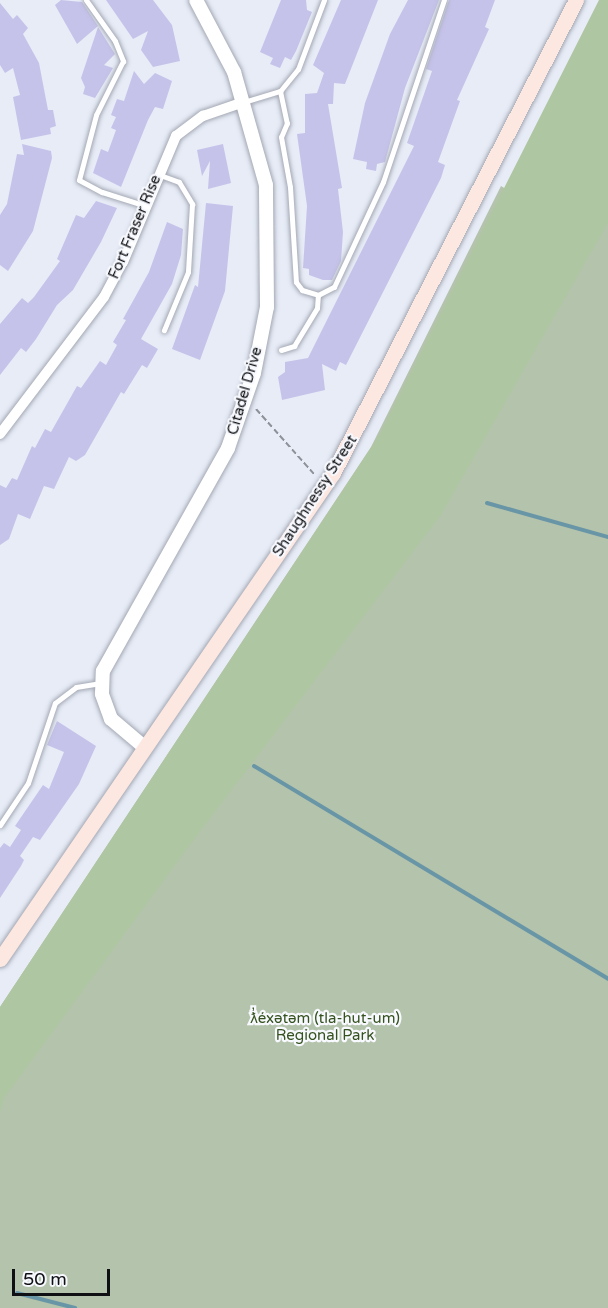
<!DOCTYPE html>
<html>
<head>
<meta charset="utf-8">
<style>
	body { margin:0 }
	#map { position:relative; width:608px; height:1308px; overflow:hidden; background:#e7ecf7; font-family:"Varela Round",sans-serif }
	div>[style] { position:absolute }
	.green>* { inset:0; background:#b4c3ab }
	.forest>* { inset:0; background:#afc6a2 }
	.stream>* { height:4px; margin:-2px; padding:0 2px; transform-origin:2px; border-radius:2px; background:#6996a7 }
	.building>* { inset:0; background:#c6c3ea }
	.path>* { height:2px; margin-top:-1px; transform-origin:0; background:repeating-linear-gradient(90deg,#8d9198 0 6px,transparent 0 9px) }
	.roads { filter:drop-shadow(0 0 2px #a3a8b3) drop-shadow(0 0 2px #a3a8b3) }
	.service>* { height:5px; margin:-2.5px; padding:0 2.5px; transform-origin:2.5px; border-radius:2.5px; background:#fff }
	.minor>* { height:10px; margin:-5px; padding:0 5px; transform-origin:5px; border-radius:5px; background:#fff }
	.tertiary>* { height:14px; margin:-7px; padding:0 7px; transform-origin:7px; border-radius:7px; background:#fff }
	.secondary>* { height:15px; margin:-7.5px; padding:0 7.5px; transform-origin:7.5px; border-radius:7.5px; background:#fde7e1 }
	span { translate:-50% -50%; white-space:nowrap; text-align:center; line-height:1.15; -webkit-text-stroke:4.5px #f7f9fe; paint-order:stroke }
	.street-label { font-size:15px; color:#0e1013 }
	.park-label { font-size:15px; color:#35521e }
	.scale { position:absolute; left:12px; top:1269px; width:98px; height:27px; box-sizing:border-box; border:3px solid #0e1013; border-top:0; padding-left:8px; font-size:18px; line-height:21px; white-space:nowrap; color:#0e1013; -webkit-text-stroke:4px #f7f9fe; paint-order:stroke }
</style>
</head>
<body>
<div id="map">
	<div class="green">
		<i style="clip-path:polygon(608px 57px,608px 1308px,0 1308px,0 1007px,371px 447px,501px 186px,511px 192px)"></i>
	</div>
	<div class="forest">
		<i style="clip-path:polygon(599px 0,608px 0,608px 223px,441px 515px,192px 842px,5px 1097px,0 1112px,0 1007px,380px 434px)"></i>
	</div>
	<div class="stream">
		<i style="left:487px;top:503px;width:126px;rotate:15.7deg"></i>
		<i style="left:254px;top:766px;width:413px;rotate:31deg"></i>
		<i style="left:17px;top:1293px;width:60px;rotate:14.5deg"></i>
	</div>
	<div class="building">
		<i style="clip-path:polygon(61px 0,82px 2px,98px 26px,77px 44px,55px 5px)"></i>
		<i style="clip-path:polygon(106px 0,153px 0,172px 25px,180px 61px,153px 67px,141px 50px,148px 31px,133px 39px)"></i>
		<i style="clip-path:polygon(281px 0,306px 0,307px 10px,312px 12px,296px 51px,291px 60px,285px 57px,280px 68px,270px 64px,273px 58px,260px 52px)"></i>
		<i style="clip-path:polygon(341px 0,378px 0,345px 84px,334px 83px,333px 104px,328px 104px,342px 188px,338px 189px,343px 232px,341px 261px,332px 280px,323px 280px,309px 275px,309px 269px,303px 268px,307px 206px,297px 134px,305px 133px,305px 94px,317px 93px,324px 73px,313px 65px)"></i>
		<i style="clip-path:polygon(408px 0,439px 0,405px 88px,385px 162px,377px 164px,376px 171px,366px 169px,367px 162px,353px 159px,365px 103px,390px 34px)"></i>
		<i style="clip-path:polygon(449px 0,495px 0,485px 27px,489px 29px,457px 100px,460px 101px,438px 162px,445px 165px,441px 178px,346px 365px,340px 362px,336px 371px,322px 364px,325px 390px,282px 400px,278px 377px,285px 372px,285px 362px,308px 358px,414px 146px,407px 143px,432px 71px,426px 69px)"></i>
		<i style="clip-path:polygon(0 3px,13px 19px,17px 15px,28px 28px,23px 34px,39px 63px,48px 110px,53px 110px,56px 126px,50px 128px,51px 134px,21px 140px,13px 97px,20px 95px,13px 68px,5px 73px,0 65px)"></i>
		<i style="clip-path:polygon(98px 27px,115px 54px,104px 65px,113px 68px,95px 98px,83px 94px,85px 87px,81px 78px)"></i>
		<i style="clip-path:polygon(134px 71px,144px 84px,155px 73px,172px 81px,163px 109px,155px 107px,148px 120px,121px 187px,93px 173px,101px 149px,108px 152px,116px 130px,111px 128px,116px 117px,111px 115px,117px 99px,124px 101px)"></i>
		<i style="clip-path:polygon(22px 144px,51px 151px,52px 158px,33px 231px,8px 271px,0 265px,0 215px,7px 204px,17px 154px,24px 155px)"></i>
		<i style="clip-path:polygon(223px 144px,231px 183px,208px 189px,210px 161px,202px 176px,197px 150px)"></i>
		<i style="clip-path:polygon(96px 201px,117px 208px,101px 242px,73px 290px,57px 305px,36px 339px,26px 352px,21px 348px,0 375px,0 324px,22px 298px,28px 303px,34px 297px,60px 261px,57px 259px,76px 215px,84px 218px)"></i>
		<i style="clip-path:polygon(206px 203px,233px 206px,225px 291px,200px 360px,172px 349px,195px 285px,198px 287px)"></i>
		<i style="clip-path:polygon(167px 222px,183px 229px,181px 255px,172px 284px,141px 339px,158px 349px,147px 368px,142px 365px,124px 394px,121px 392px,85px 455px,76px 461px,69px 457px,54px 489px,44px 486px,30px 519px,18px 514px,9px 539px,0 545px,0 485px,6px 488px,12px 478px,17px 480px,32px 446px,35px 448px,45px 429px,51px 432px,77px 386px,81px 388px,100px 361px,106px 365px,117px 345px,113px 342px,126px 320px,123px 319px,149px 272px)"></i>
		<i style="clip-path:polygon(57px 721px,96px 746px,79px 784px,40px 840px,33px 837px,20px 856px,24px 860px,21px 866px,0 898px,0 848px,4px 843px,10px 847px,21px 830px,15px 826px,43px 785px,49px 789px,64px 752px,47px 745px)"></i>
	</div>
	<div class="path">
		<i style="left:256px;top:409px;width:87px;rotate:48.3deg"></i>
	</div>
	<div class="roads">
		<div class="service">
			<i style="left:86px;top:0;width:50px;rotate:54.7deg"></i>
			<i style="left:115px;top:41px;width:22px;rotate:68deg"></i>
			<i style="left:123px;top:61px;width:60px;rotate:116.6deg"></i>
			<i style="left:96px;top:115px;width:67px;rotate:104.7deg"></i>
			<i style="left:79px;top:180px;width:26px;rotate:28deg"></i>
			<i style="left:102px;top:192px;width:46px;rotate:17.7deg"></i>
			<i style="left:324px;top:0;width:74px;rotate:110.6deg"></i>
			<i style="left:298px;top:69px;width:28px;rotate:129deg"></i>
			<i style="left:280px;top:91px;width:33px;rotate:78deg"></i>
			<i style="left:287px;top:123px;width:15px;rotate:113deg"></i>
			<i style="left:281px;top:137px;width:51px;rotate:79.8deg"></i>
			<i style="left:290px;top:187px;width:95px;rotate:86.4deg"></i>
			<i style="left:296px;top:282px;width:10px;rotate:53deg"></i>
			<i style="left:302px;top:290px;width:17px;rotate:17deg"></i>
			<i style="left:318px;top:295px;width:18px;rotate:-27deg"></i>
			<i style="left:334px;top:287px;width:116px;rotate:-65deg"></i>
			<i style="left:383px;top:182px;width:192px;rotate:-71.5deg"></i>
			<i style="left:244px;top:102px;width:38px;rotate:-17deg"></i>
			<i style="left:160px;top:175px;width:20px;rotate:20deg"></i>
			<i style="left:179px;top:182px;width:26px;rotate:59deg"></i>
			<i style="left:192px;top:204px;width:68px;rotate:93.4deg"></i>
			<i style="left:188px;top:272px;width:63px;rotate:112.5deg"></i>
			<i style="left:281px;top:350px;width:14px;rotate:-17deg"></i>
			<i style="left:294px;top:346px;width:44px;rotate:-58.8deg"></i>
			<i style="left:317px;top:308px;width:13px;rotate:-86deg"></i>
			<i style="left:0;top:825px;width:50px;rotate:-56.3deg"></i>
			<i style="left:28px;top:783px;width:84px;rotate:-71.4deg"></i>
			<i style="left:55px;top:703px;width:26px;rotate:-37deg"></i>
			<i style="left:76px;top:687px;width:25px;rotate:-9deg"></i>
		</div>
		<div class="minor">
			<i style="left:0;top:434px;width:172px;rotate:-52.8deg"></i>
			<i style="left:104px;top:297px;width:40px;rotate:-62deg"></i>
			<i style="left:123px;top:262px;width:137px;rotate:-67.2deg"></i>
			<i style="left:176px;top:136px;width:34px;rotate:-37deg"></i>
			<i style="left:203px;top:116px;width:43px;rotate:-18.9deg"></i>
		</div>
		<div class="tertiary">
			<i style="left:143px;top:746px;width:42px;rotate:-139.8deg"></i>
			<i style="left:111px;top:719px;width:27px;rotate:-110deg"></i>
			<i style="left:102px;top:694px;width:23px;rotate:-88deg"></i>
			<i style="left:103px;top:671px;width:256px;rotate:-60.7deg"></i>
			<i style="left:228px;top:448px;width:79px;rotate:-70.9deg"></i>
			<i style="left:254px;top:373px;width:67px;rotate:-78.9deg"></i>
			<i style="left:267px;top:307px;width:122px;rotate:-90.5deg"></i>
			<i style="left:266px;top:185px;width:117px;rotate:-105.8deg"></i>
			<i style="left:234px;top:72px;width:81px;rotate:-117.8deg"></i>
		</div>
		<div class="secondary">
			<i style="left:0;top:959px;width:589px;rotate:-55.58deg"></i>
			<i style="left:333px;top:473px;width:532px;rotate:-62.81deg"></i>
		</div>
	</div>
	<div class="street-label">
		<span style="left:135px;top:227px;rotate:-67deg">Fort Fraser Rise</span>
		<span style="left:245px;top:391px;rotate:-74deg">Citadel Drive</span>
		<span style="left:315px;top:496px;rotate:-57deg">Shaughnessy Street</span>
	</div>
	<div class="park-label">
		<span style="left:325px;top:1027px">ƛ̓éxətəm (tla-hut-um)<br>Regional Park</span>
	</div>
	<div class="scale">50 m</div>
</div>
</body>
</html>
